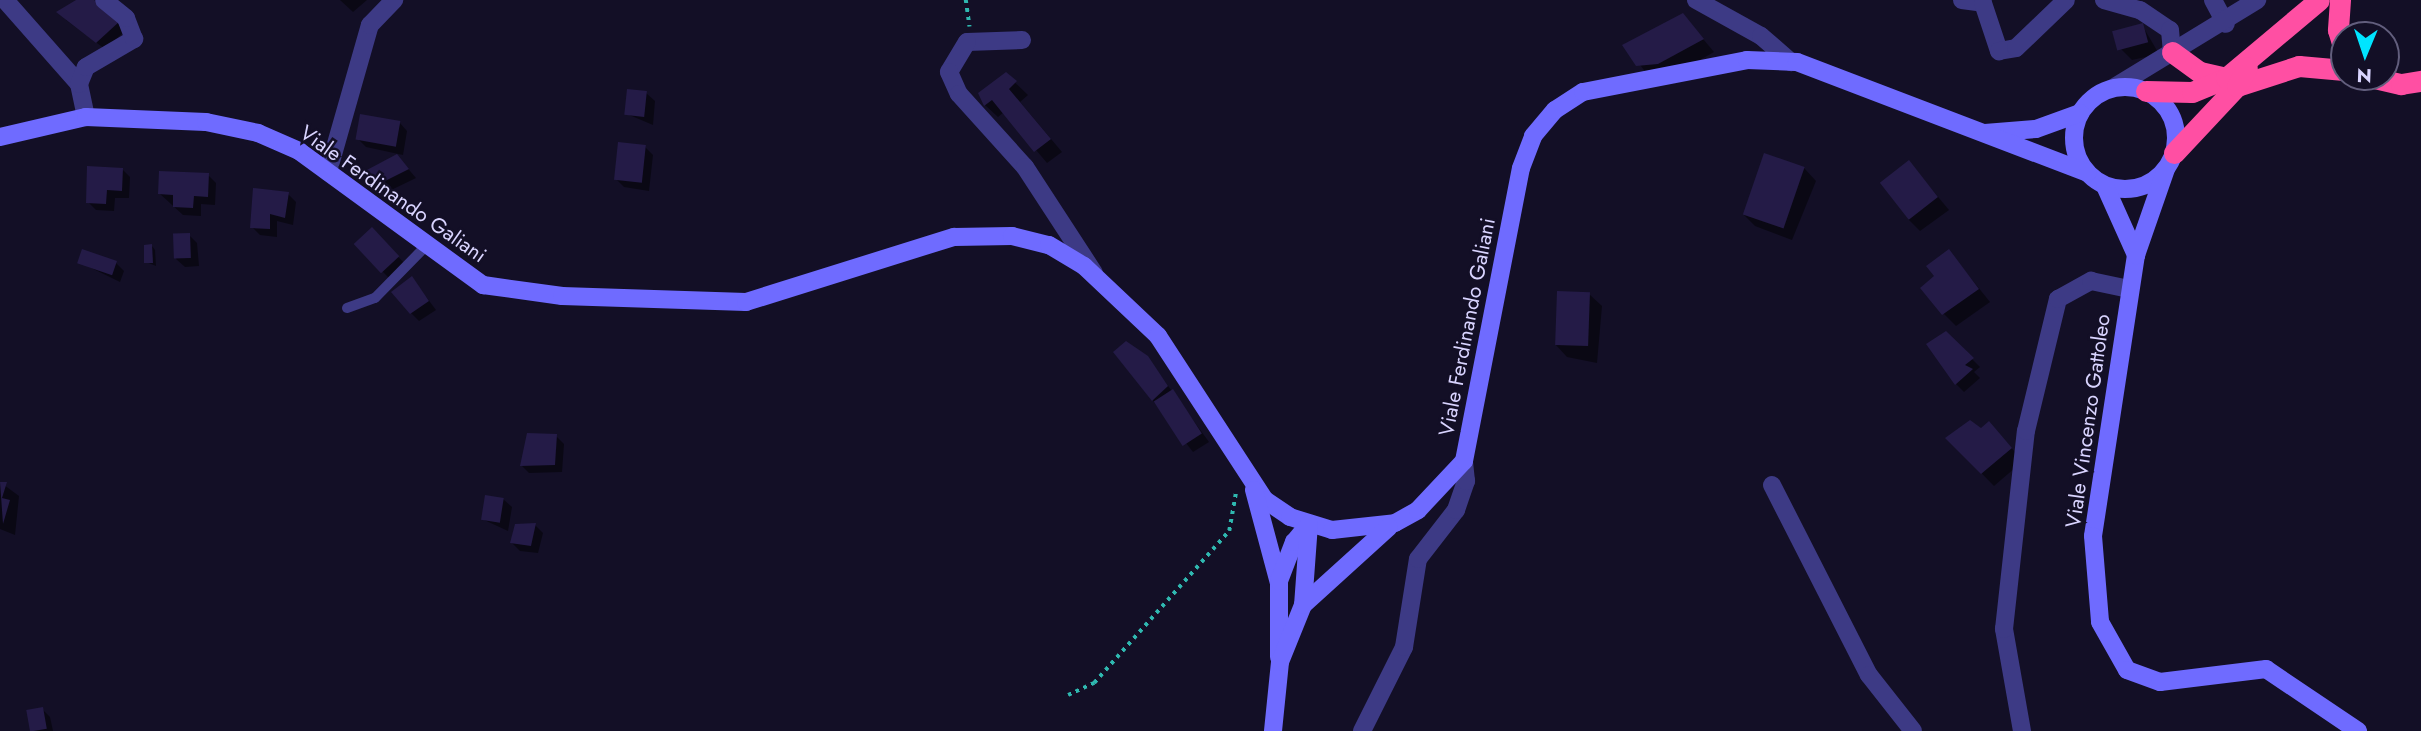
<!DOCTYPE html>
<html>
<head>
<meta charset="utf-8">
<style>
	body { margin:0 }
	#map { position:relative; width:2421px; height:731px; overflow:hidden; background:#130f26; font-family:Jost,sans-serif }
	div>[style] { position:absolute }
	.shadow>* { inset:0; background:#0007 }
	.building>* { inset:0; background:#241b47; transform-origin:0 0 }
	.path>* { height:3.5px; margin-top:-1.75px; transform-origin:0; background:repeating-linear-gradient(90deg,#2fb8b0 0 3.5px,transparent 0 8.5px) }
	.lane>* { height:10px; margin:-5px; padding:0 5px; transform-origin:5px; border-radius:5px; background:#3d3a85 }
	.street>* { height:18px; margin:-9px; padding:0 9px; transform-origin:9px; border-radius:9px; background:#3d3a85 }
	.secondary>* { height:18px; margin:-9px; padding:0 9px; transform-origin:9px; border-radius:9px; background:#6f6bff }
	.secondary>.ring { margin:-9px; padding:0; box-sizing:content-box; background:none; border:18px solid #6f6bff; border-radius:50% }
	.highway>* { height:21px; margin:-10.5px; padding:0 10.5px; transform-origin:10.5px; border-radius:10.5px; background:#ff4fa3 }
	span { translate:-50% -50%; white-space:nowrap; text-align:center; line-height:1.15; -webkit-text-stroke:5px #130f26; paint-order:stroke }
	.street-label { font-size:21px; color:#d9d4ff }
	.north { position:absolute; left:2330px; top:21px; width:70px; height:70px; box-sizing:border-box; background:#130f26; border:2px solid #625e7d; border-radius:50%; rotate:182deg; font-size:19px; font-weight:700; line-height:28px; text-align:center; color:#d9d4ff }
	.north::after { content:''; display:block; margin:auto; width:24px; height:32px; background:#00e5ff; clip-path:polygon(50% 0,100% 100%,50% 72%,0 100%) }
</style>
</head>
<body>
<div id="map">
	<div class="shadow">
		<i style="clip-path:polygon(77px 0,89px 0,126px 30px,105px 49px,66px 20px)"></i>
		<i style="clip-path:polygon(340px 0,367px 0,353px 12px)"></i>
		<i style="clip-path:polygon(1683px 15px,1714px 52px,1671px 76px,1650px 78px,1625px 45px)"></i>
		<i style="clip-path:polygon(2142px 25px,2159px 54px,2132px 60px,2120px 48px)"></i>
		<i style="clip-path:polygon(1006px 74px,1028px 95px,1020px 102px,1062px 152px,1047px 163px,1004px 112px,998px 117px,985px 105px)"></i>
		<i style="clip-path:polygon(646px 93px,655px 101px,653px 125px,627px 114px)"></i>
		<i style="clip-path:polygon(399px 122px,407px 131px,403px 155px,366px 147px,358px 139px)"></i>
		<i style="clip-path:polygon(645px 147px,653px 155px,649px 191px,624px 187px,616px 179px)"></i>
		<i style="clip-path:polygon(1909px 162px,1949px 210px,1920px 231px,1908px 219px)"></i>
		<i style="clip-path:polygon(405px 165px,416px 178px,385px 193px,368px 172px)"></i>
		<i style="clip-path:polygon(1804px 168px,1816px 181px,1792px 240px,1755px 226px,1743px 214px)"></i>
		<i style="clip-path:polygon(122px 169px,130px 177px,129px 198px,115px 198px,114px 211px,96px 210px,88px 202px)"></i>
		<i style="clip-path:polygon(208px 175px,216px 183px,215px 205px,201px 204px,201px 216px,183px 215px,159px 193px)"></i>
		<i style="clip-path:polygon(288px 194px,296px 202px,293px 225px,277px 221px,277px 237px,260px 235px,252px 227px)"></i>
		<i style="clip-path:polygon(372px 229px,406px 265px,390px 279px,382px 271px)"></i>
		<i style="clip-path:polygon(189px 235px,197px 243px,199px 266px,185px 267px,176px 259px)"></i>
		<i style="clip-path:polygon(152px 246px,155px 250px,156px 266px,146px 262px)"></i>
		<i style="clip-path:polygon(1949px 251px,1990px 302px,1956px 326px,1944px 314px,1937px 276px)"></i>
		<i style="clip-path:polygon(79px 262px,116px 263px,124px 271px,120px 282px)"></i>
		<i style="clip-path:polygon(412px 278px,436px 310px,419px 321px,411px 313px)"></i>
		<i style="clip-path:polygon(1589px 294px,1602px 306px,1597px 363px,1567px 357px,1555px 344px)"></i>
		<i style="clip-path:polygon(1946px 333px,1980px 367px,1974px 372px,1980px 378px,1964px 392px,1956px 384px)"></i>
		<i style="clip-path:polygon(1115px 352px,1147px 357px,1209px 442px,1193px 452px)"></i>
		<i style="clip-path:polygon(1981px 430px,2001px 436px,2023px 461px,1994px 486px,1947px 438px)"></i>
		<i style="clip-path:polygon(556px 436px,564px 444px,562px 472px,529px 473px,521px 465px)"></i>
		<i style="clip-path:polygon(0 482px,19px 496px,15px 535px,0 529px)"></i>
		<i style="clip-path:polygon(503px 499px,512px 507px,508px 531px,482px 519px)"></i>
		<i style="clip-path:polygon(535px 525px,543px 533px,538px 553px,520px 551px,512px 543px)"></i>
		<i style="clip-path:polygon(42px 709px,50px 717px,53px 731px,31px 731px,28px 712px)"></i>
	</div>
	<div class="building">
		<i style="clip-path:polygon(76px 0,94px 0,120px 21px,96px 43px,56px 12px)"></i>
		<i style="clip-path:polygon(1683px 13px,1704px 39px,1658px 64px,1636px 66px,1622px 45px)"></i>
		<i style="left:2143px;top:23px;width:20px;height:32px;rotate:75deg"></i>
		<i style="clip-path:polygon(1006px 72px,1017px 81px,1009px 89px,1051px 139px,1034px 152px,992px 100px,984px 106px,978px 93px)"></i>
		<i style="left:627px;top:89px;width:20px;height:26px;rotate:6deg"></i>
		<i style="left:360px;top:114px;width:41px;height:26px;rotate:10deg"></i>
		<i style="left:618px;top:142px;width:28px;height:38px;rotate:6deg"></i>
		<i style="left:1764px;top:153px;width:43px;height:65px;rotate:19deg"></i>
		<i style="clip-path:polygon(397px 154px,409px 169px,375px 186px,365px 171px)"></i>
		<i style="left:1909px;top:160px;width:47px;height:37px;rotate:52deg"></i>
		<i style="clip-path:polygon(87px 166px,123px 168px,122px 191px,107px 190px,106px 204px,86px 203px)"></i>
		<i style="clip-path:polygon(159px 171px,209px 173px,208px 197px,194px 196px,193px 208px,173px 207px,173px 195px,158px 194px)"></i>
		<i style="clip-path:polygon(253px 188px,289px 192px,285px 218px,270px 214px,270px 229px,250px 228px)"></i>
		<i style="left:372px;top:227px;width:40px;height:25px;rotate:47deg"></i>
		<i style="left:190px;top:233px;width:25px;height:17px;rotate:88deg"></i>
		<i style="clip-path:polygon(152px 244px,153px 263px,144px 263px,144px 245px)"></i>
		<i style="left:82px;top:249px;width:37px;height:15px;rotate:19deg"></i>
		<i style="clip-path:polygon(1949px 249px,1979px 289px,1942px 315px,1920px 288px,1934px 276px,1926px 266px)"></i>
		<i style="clip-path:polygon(412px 276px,429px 301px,410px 314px,391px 292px)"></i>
		<i style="left:1557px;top:291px;width:33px;height:54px;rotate:2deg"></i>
		<i style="clip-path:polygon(1946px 331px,1974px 358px,1965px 365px,1973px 369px,1955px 385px,1926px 344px)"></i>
		<i style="clip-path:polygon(1126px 341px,1148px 356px,1168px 386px,1152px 401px,1113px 352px)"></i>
		<i style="left:1173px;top:389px;width:53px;height:23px;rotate:57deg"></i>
		<i style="clip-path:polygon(1970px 420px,1981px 428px,1989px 421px,2012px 448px,1981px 474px,1945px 438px)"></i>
		<i style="clip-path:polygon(527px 433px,557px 434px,555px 465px,520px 466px)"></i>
		<i style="clip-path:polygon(0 482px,7px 482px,2px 498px,10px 500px,3px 524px)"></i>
		<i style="left:485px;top:495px;width:19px;height:25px;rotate:9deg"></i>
		<i style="clip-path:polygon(536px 523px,531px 546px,510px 543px,515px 524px)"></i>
		<i style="left:43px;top:707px;width:22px;height:17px;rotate:80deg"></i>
	</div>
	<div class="path">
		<i style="left:966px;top:0;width:27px;rotate:82deg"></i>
		<i style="left:1068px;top:695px;width:29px;rotate:-25deg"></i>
		<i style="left:1094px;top:683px;width:203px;rotate:-48.4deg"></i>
		<i style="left:1229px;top:531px;width:40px;rotate:-80deg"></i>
	</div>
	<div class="lane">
		<i style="left:347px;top:308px;width:30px;rotate:-20deg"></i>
		<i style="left:375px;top:298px;width:73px;rotate:-45.6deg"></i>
	</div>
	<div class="street">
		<i style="left:5px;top:0;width:112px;rotate:48.6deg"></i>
		<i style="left:79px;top:84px;width:34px;rotate:78deg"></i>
		<i style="left:1696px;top:0;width:74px;rotate:29deg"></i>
		<i style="left:1761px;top:36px;width:40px;rotate:41deg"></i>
		<i style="left:1962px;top:0;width:21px;rotate:8deg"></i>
		<i style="left:1983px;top:3px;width:51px;rotate:71.6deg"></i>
		<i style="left:1999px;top:51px;width:17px;rotate:-10deg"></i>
		<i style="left:2016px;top:48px;width:69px;rotate:-43.8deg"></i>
		<i style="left:2104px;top:0;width:37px;rotate:16deg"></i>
		<i style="left:2140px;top:10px;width:36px;rotate:34deg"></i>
		<i style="left:2170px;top:30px;width:22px;rotate:85deg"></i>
		<i style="left:2213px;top:0;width:27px;rotate:62deg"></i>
		<i style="left:1022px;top:40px;width:55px;rotate:177.9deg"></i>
		<i style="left:967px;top:42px;width:35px;rotate:121deg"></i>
		<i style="left:949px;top:72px;width:24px;rotate:66deg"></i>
		<i style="left:959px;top:94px;width:98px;rotate:47.9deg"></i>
		<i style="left:1025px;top:167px;width:126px;rotate:56.9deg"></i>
		<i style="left:79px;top:84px;width:18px;rotate:-68deg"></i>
		<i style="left:86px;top:67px;width:56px;rotate:-30.3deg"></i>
		<i style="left:134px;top:39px;width:22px;rotate:-111deg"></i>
		<i style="left:126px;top:18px;width:28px;rotate:-141deg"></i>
		<i style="left:2113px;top:88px;width:169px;rotate:-31.4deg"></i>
		<i style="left:328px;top:172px;width:153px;rotate:-74.1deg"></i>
		<i style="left:370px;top:25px;width:35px;rotate:-46deg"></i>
		<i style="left:1772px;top:485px;width:213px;rotate:63deg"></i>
		<i style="left:1869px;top:675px;width:71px;rotate:51.8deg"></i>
		<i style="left:1362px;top:731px;width:94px;rotate:-63.4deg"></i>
		<i style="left:1404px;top:647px;width:89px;rotate:-81deg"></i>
		<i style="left:1418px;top:559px;width:62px;rotate:-52.2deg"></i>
		<i style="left:1456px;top:510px;width:31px;rotate:-71deg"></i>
		<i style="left:1466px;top:481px;width:20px;rotate:-96deg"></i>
		<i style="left:2022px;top:731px;width:104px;rotate:-100deg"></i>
		<i style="left:2004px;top:629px;width:199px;rotate:-83.7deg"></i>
		<i style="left:2026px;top:431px;width:136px;rotate:-76.4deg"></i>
		<i style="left:2058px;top:299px;width:38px;rotate:-29deg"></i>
		<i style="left:2091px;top:281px;width:40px;rotate:12deg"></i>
	</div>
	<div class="secondary">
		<i class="ring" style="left:2074px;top:87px;width:84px;height:84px"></i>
		<i style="left:1985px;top:133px;width:51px;rotate:-4.5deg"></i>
		<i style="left:2036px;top:129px;width:47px;rotate:-20deg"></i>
		<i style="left:0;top:137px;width:88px;rotate:-13.1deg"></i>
		<i style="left:86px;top:117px;width:120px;rotate:2.4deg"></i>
		<i style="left:206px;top:122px;width:53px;rotate:11.9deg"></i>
		<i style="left:258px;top:133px;width:45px;rotate:23.7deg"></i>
		<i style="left:299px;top:151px;width:228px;rotate:36.1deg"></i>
		<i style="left:483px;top:285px;width:80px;rotate:7.9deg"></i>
		<i style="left:562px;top:296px;width:184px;rotate:1.9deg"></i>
		<i style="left:746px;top:302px;width:218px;rotate:-17.4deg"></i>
		<i style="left:954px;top:237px;width:58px;rotate:-1deg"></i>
		<i style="left:1012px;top:236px;width:38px;rotate:14deg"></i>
		<i style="left:1049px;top:245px;width:41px;rotate:31deg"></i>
		<i style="left:1084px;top:266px;width:102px;rotate:43.4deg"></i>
		<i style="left:1158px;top:336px;width:196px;rotate:56.9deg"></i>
		<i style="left:1265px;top:500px;width:30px;rotate:34deg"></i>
		<i style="left:1290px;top:517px;width:44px;rotate:17.2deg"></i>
		<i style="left:1332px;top:530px;width:63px;rotate:-6.3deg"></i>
		<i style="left:1395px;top:523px;width:26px;rotate:-29deg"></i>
		<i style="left:1418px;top:510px;width:67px;rotate:-46.8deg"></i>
		<i style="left:1464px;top:461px;width:298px;rotate:-79deg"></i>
		<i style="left:1521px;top:168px;width:34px;rotate:-69deg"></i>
		<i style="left:1533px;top:136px;width:34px;rotate:-50deg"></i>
		<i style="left:1555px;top:110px;width:33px;rotate:-33deg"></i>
		<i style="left:1583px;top:92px;width:167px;rotate:-11deg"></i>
		<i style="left:1747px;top:60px;width:50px;rotate:2.3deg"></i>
		<i style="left:1797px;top:62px;width:311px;rotate:20.9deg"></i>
		<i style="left:2166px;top:169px;width:91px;rotate:109.2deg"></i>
		<i style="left:2136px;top:255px;width:284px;rotate:98.7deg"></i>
		<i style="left:2093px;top:536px;width:86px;rotate:85.3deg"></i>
		<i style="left:2100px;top:622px;width:55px;rotate:60.6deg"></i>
		<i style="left:2127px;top:670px;width:35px;rotate:20deg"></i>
		<i style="left:2160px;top:682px;width:107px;rotate:-7deg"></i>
		<i style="left:2266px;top:669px;width:111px;rotate:34deg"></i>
		<i style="left:2105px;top:186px;width:76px;rotate:65.8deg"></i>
		<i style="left:1254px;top:490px;width:96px;rotate:75deg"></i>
		<i style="left:1279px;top:583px;width:74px;rotate:90deg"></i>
		<i style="left:1279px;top:581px;width:42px;rotate:-69deg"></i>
		<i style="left:1294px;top:542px;width:23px;rotate:-50deg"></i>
		<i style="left:1309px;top:524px;width:81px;rotate:94.2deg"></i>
		<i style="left:1273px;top:731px;width:69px;rotate:-84.2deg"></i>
		<i style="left:1280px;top:662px;width:61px;rotate:-68deg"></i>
		<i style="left:1303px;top:605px;width:116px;rotate:-42.2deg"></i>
	</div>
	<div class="highway">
		<i style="left:2340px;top:0;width:30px;rotate:94deg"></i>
		<i style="left:2338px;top:30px;width:21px;rotate:73deg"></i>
		<i style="left:2172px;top:52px;width:34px;rotate:36deg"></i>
		<i style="left:2200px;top:72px;width:27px;rotate:13deg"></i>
		<i style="left:2370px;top:77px;width:32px;rotate:13deg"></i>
		<i style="left:2401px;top:84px;width:20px;rotate:-9deg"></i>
		<i style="left:2237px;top:86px;width:65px;rotate:-17.9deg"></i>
		<i style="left:2299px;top:66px;width:45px;rotate:5.1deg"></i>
		<i style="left:2146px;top:91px;width:46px;rotate:1.2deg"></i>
		<i style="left:2192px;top:92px;width:37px;rotate:-22deg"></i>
		<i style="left:2226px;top:78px;width:121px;rotate:-40deg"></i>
		<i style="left:2174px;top:153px;width:92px;rotate:-46.8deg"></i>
		<i style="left:2237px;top:86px;width:21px;rotate:-62deg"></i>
	</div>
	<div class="street-label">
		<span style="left:393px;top:194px;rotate:35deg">Viale Ferdinando Galiani</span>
		<span style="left:1467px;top:327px;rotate:-79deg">Viale Ferdinando Galiani</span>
		<span style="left:2088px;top:421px;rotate:-82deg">Viale Vincenzo Gattoleo</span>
	</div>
	<div class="north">N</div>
</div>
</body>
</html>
